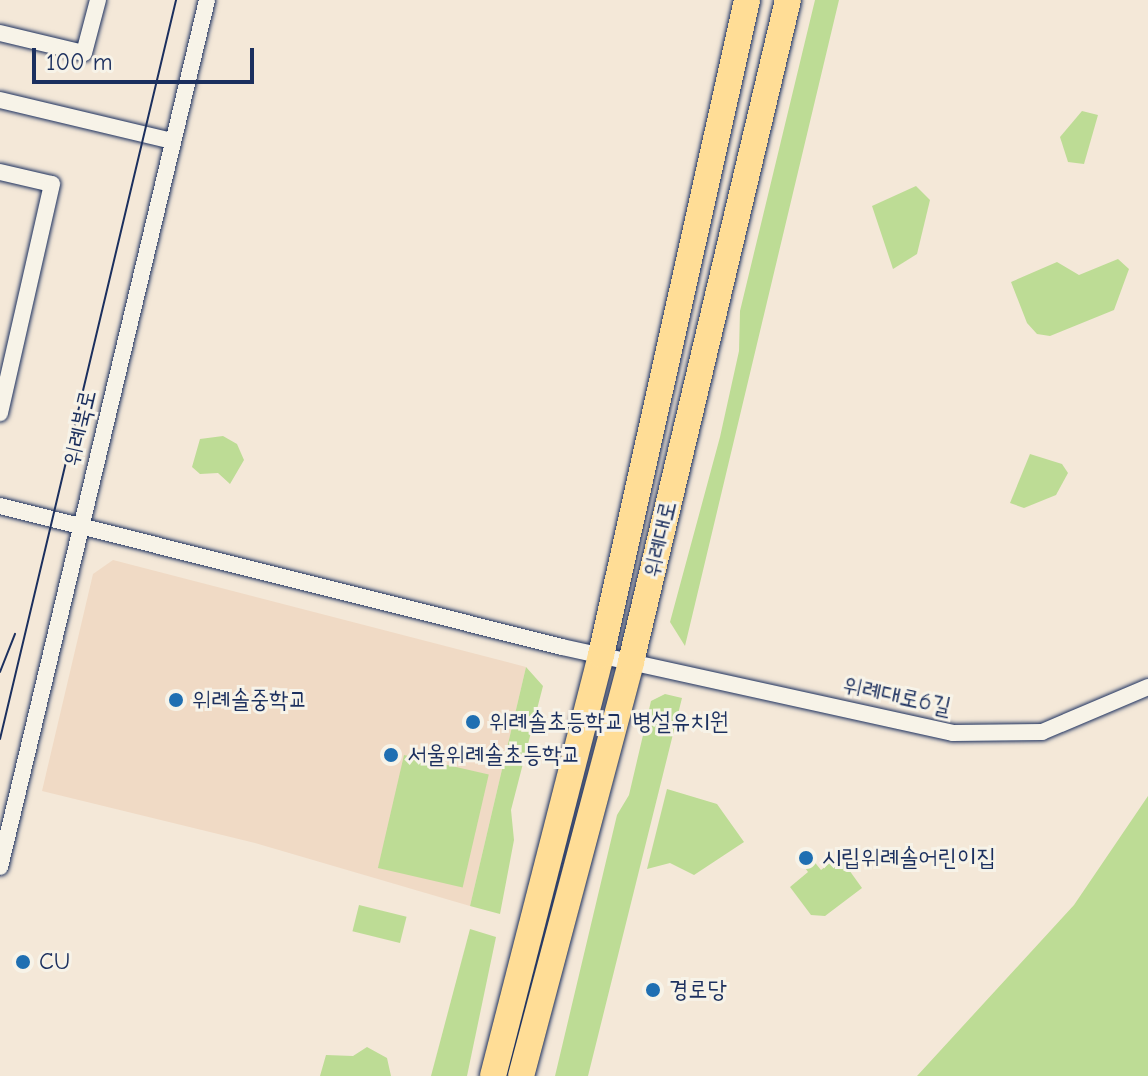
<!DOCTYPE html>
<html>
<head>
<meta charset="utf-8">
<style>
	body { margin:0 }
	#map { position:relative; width:1148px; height:1076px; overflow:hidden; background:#f4e8d8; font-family:"Comic Neue","Poor Story",sans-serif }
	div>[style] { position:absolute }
	.built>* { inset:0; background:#f0dac5 }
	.green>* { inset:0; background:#bddc95; transform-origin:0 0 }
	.roads { filter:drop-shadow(0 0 2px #1b2f5e) drop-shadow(0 0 2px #1b2f5e) }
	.minor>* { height:16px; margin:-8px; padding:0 8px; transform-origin:8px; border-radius:8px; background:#f7f3e8 }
	.primary>* { height:26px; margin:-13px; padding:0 13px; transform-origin:13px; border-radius:13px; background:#ffdd96 }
	.tram>* { height:2px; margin:-1px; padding:0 1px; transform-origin:1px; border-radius:1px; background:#1b2f5e }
	.dots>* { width:22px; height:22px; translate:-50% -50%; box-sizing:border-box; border:4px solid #f7f3e8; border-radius:50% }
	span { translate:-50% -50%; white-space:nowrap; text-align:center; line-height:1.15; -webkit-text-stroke:6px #f7f3e8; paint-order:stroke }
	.street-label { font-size:24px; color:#1b2f5e }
	.poi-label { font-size:24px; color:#1b2f5e }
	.left { translate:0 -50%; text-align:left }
	.scale { position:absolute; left:32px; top:48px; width:222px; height:36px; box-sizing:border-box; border:4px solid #1b2f5e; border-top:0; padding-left:10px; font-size:24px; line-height:28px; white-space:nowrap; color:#1b2f5e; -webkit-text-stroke:6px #f7f3e8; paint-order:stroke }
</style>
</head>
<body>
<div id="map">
	<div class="built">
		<i style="clip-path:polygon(113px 560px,526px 667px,470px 906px,255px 843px,42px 791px,93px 574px)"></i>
	</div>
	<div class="green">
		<i style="clip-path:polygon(815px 0,839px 0,685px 646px,670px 622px,720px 437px,739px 351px,740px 311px)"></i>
		<i style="clip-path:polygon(1082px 111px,1098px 115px,1084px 164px,1068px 162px,1060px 137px)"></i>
		<i style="clip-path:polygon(916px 186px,930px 200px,917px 254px,893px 269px,872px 206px)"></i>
		<i style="clip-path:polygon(1118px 259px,1129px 269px,1114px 310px,1050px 336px,1037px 334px,1027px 323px,1011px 282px,1057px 262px,1079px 275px)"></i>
		<i style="clip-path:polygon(223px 436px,237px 444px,244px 460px,230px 484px,218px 473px,200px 474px,192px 467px,200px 439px)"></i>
		<i style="clip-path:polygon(1030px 454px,1062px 464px,1068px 473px,1056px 495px,1024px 508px,1010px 503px)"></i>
		<i style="clip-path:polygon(526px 667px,543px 686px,511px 810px,514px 840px,500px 914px,470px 906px)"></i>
		<i style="clip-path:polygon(665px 694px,682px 698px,588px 1076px,555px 1076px,617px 815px,629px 795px,651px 701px)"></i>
		<i style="left:404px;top:755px;width:87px;height:116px;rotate:13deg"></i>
		<i style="clip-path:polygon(667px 789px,717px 804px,744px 842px,694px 875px,670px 863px,647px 869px)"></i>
		<i style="clip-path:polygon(1148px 796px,1148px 1076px,917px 1076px,1074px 905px)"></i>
		<i style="clip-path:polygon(839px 856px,862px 888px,825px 916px,811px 915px,790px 887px,808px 872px,803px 865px,812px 859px,821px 870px)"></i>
		<i style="left:359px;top:905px;width:49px;height:27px;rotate:14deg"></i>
		<i style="clip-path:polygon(470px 929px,496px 937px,467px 1076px,431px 1076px)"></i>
		<i style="clip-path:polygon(367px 1047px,387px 1058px,391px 1076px,320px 1076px,326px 1055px,353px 1056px)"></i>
	</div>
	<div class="roads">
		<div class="minor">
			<i style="left:0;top:33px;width:86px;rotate:13.4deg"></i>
			<i style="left:84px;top:53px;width:55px;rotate:-75.2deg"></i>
			<i style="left:0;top:100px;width:177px;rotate:13.4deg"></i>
			<i style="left:0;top:172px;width:53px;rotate:13deg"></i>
			<i style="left:52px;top:184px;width:235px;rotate:102.8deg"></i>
			<i style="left:0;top:506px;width:579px;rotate:14.08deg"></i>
			<i style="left:562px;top:647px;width:400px;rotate:12.4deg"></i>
			<i style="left:953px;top:733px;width:89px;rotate:-0.6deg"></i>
			<i style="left:1042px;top:732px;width:115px;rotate:-23deg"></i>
			<i style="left:0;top:867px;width:891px;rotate:-76.57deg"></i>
		</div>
		<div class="primary">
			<i style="left:493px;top:1076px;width:435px;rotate:-75.6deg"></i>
			<i style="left:601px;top:655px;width:671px;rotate:-77.43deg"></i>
			<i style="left:521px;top:1076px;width:428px;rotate:-75.1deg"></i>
			<i style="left:631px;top:662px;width:680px;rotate:-76.66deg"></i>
		</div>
	</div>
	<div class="tram">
		<i style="left:0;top:672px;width:41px;rotate:-68.5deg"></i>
		<i style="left:0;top:739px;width:760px;rotate:-76.6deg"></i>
	</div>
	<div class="dots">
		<i style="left:176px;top:700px;background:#1f6fb2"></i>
		<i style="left:473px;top:722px;background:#1f6fb2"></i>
		<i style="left:391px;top:755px;background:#1f6fb2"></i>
		<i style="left:806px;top:858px;background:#1f6fb2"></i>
		<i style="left:23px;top:962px;background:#1f6fb2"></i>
		<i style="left:653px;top:990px;background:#1f6fb2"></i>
	</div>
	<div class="street-label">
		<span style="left:80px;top:428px;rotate:-77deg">위례북로</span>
		<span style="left:660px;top:539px;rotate:-77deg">위례대로</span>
		<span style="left:897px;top:696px;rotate:12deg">위례대로6길</span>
	</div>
	<div class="poi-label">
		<span class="left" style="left:192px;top:700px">위례솔중학교</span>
		<span class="left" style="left:489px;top:722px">위례솔초등학교 병설유치원</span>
		<span class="left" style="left:407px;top:755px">서울위례솔초등학교</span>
		<span class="left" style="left:822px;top:858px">시립위례솔어린이집</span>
		<span class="left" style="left:39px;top:962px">CU</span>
		<span class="left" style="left:669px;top:990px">경로당</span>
	</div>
	<div class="scale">100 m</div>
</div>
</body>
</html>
